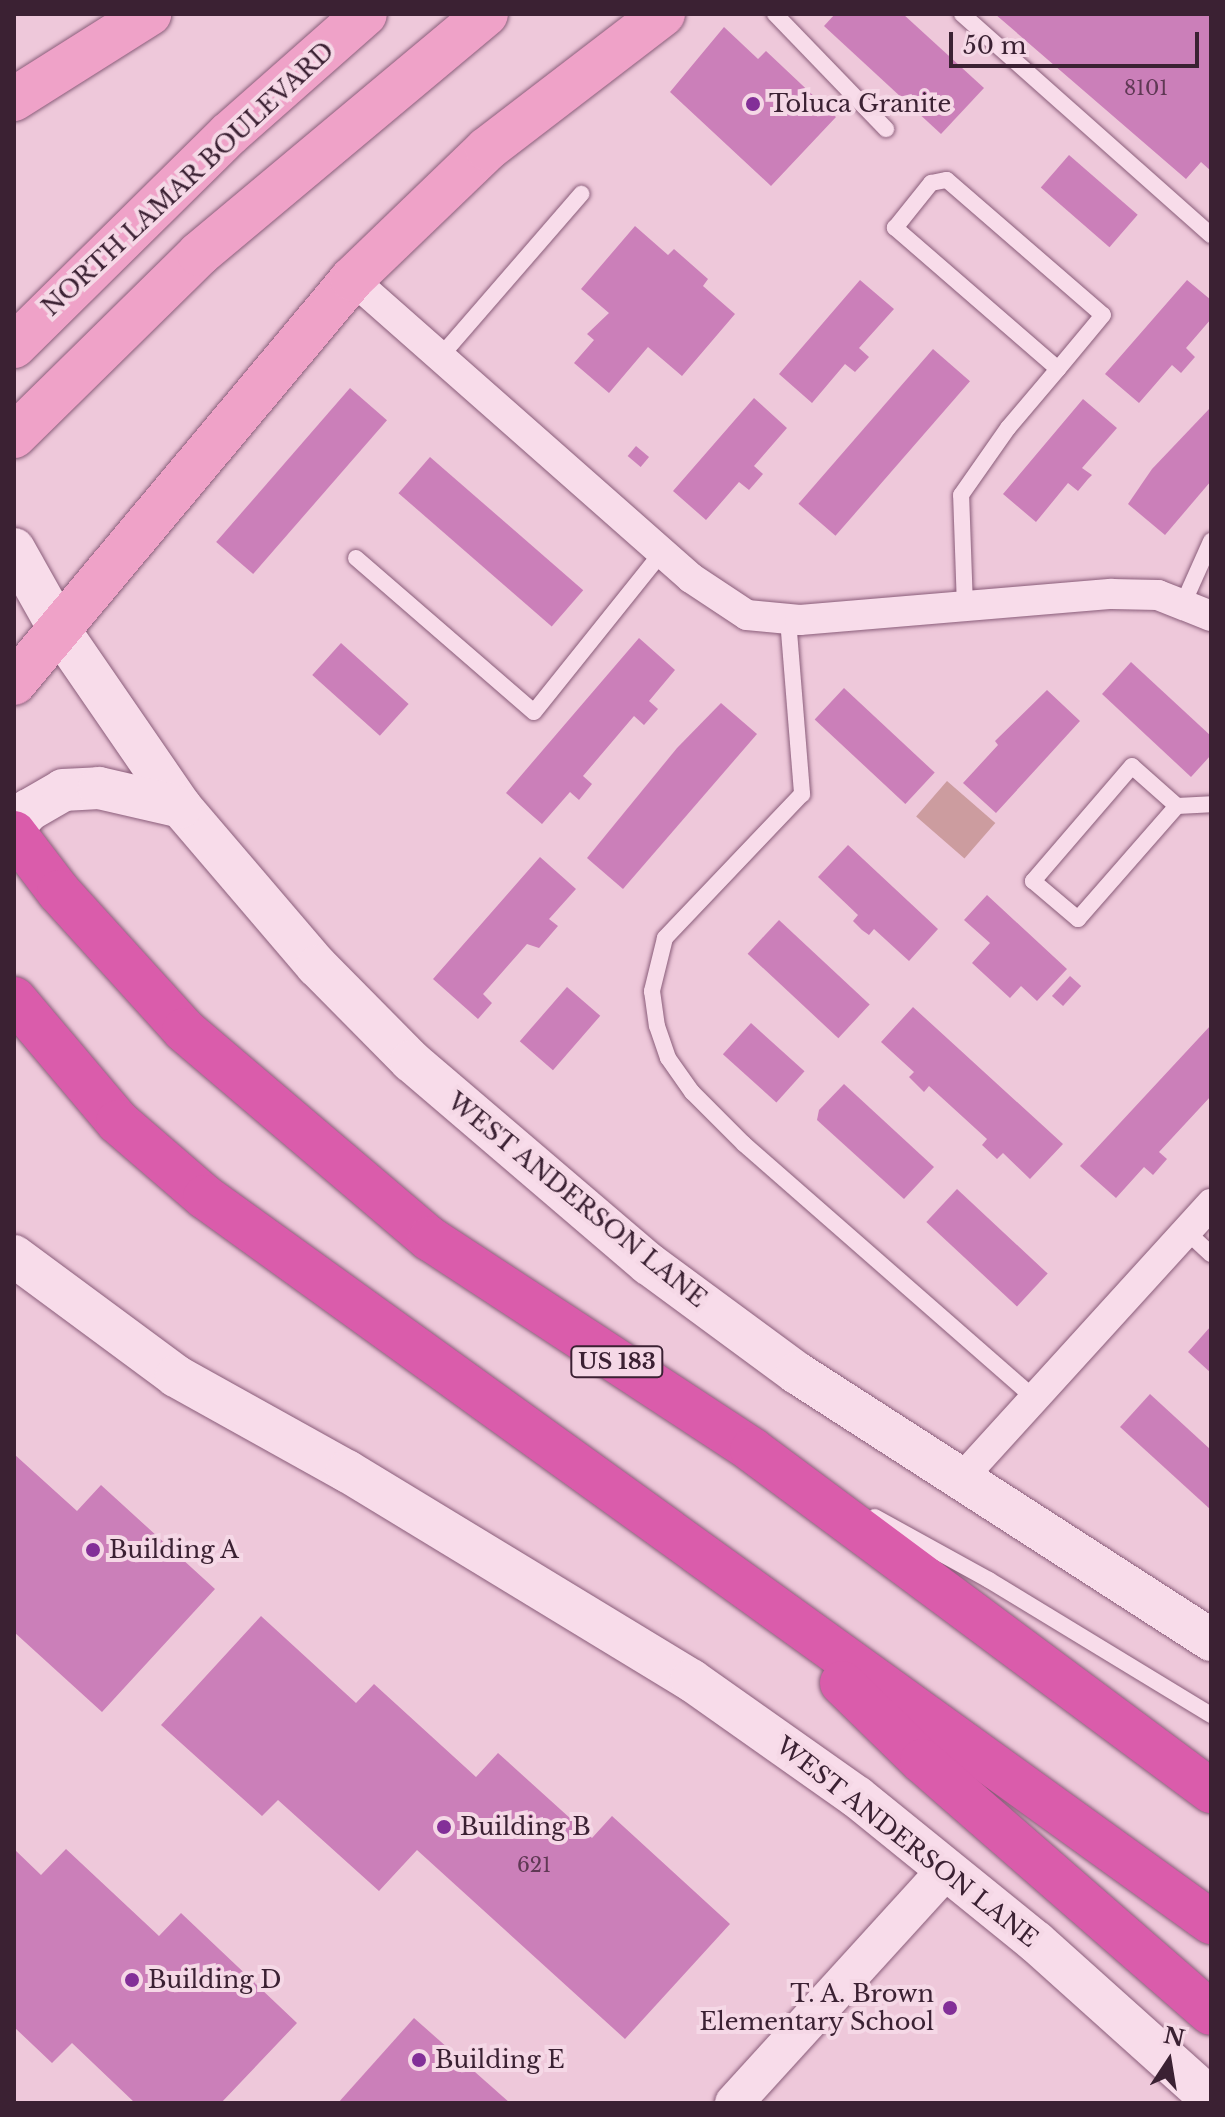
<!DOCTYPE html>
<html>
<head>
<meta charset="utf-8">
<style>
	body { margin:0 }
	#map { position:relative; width:1225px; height:2117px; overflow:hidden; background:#eec8da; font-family:"Libre Baskerville",serif }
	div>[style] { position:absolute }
	.green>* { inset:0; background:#cc9c9f; transform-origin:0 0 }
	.building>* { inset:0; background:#cb7fb9; transform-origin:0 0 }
	.roads { filter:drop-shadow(0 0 2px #8a5d7a) drop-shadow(0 0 2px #8a5d7a) }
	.service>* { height:16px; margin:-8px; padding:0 8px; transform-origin:8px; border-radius:8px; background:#f8dcea }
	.minor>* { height:30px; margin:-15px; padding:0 15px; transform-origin:15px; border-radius:15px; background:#f8dcea }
	.tertiary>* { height:38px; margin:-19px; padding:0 19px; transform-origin:19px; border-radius:19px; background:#f8dcea }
	.secondary>* { height:42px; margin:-21px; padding:0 21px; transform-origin:21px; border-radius:21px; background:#f8dcea }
	.primary>* { height:44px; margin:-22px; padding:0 22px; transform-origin:22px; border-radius:22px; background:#efa2c8 }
	.motorway>* { height:44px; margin:-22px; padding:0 22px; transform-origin:22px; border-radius:22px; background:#da5cab }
	.dots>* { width:22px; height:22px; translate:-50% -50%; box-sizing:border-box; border:4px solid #f5d8e6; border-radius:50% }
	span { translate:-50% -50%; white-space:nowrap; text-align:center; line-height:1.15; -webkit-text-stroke:8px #f5d8e6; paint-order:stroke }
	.number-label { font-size:20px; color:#5f3854 }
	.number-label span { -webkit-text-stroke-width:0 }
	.shield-label span { padding:2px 6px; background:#f5d8e6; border:2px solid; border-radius:6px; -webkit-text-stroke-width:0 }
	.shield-label { font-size:22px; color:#3b2133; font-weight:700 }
	.poi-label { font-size:24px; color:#3b2133 }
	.left { translate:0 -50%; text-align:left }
	.right { translate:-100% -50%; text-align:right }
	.street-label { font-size:24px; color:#3b2133 }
	.frame { position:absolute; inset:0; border:16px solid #3b2133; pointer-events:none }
	.north { position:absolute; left:1129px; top:2021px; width:80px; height:80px; -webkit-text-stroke:6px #f5d8e6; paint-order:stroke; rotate:12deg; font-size:22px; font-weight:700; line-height:32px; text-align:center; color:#3b2133 }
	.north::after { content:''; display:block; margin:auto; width:28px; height:36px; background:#3b2133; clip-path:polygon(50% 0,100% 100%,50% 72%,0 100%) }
	.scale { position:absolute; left:949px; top:32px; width:250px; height:36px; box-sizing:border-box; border:4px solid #3b2133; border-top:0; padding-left:10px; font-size:24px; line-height:28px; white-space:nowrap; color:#3b2133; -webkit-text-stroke:6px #f5d8e6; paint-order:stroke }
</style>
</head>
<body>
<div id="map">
	<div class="green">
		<i style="left:947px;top:781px;width:64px;height:47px;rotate:41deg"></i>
	</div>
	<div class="building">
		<i style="clip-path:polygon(835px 14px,903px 14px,984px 88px,941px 134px,824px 26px)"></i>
		<i style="clip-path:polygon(995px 14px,1211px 14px,1211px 171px,1201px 162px,1186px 179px)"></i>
		<i style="clip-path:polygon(724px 27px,758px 59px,766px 51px,836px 117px,771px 186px,670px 92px)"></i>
		<i style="left:1069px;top:155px;width:91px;height:43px;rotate:41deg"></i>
		<i style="clip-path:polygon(635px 226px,668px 255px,674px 249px,708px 279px,703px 286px,735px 314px,682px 376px,648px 347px,609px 393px,574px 363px,594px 340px,587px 334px,609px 313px,581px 289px)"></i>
		<i style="clip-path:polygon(860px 280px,894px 309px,859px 348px,869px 357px,855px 372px,845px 364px,812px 403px,779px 374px)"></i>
		<i style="clip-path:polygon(1187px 280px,1211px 300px,1211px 319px,1186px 348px,1195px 357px,1181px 373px,1172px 365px,1139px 403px,1105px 374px)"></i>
		<i style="left:933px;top:349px;width:49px;height:205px;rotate:41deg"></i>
		<i style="left:350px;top:388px;width:49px;height:204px;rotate:41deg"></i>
		<i style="clip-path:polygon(754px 398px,787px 428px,754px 466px,763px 474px,749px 490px,739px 482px,706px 520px,673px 491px)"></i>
		<i style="clip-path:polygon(1083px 399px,1117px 428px,1082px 468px,1092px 475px,1088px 479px,1078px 491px,1068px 483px,1036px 522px,1003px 494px)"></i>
		<i style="clip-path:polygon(1211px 407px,1211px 481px,1165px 535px,1128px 504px,1152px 469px)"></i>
		<i style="left:636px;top:446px;width:17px;height:13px;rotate:40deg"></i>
		<i style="left:430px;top:457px;width:203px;height:48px;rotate:41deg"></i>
		<i style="clip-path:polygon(639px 638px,675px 670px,649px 701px,658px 709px,644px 725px,634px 716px,583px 776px,592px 784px,579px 800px,570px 792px,542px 824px,506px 793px)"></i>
		<i style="left:341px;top:643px;width:91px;height:43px;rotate:42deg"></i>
		<i style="clip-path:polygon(1131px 662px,1211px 736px,1211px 755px,1191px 777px,1102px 694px)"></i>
		<i style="left:844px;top:688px;width:124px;height:43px;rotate:43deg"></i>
		<i style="clip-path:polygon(1047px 690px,1080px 721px,996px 813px,963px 783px,998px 745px,995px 741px)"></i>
		<i style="clip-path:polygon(721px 703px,757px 734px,623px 889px,587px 858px,677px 748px)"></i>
		<i style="clip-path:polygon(848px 845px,938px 929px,909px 961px,874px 929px,869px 935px,862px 930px,853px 921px,858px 915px,818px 877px)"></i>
		<i style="clip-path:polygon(540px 857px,576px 889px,549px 919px,558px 926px,539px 948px,527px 944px,483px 994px,492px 1003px,478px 1019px,433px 979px)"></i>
		<i style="clip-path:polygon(987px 895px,1067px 969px,1037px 1001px,1021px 986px,1010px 998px,972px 963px,990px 943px,964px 920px)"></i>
		<i style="left:779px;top:920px;width:124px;height:46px;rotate:43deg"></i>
		<i style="left:1070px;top:976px;width:15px;height:27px;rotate:42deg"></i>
		<i style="left:567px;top:987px;width:44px;height:72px;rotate:41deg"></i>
		<i style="clip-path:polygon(913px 1007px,1063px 1144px,1030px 1179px,1003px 1153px,997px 1159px,982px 1145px,987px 1139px,929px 1086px,924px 1092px,909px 1077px,914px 1072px,881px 1042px)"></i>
		<i style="left:751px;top:1023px;width:72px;height:42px;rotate:42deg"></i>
		<i style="clip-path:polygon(1211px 1025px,1211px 1096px,1159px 1152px,1167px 1159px,1153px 1175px,1144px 1167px,1116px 1198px,1080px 1166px)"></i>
		<i style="clip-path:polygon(844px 1084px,934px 1167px,904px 1199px,817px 1120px,819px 1110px)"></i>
		<i style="left:957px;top:1189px;width:124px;height:45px;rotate:43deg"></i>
		<i style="clip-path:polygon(1211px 1326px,1211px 1373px,1188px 1352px)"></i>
		<i style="clip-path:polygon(1150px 1394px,1211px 1450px,1211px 1510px,1120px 1427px)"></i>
		<i style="clip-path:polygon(14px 1454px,77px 1511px,101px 1485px,215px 1589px,102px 1712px,14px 1632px)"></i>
		<i style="clip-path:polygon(261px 1616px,356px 1703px,374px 1684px,476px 1777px,498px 1753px,592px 1838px,612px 1816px,730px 1924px,625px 2039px,417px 1850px,379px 1891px,278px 1800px,262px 1816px,161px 1725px)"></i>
		<i style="clip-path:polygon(14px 1849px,41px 1875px,66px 1849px,159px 1936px,181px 1913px,297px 2023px,221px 2103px,135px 2103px,72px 2043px,52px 2063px,14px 2027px)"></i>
		<i style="clip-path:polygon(414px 2018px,510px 2103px,338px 2103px)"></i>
	</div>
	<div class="roads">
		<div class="service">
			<i style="left:775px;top:14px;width:160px;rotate:46deg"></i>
			<i style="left:962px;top:14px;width:333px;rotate:41.6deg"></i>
			<i style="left:440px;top:357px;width:216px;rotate:-49.1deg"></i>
			<i style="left:356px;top:558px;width:235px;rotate:40.9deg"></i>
			<i style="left:534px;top:712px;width:205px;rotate:-51.3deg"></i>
			<i style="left:1183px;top:604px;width:69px;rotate:-66deg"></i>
			<i style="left:965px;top:607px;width:112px;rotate:-92deg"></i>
			<i style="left:961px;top:495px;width:82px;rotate:-55deg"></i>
			<i style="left:1008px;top:428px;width:77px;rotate:-49.7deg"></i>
			<i style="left:1058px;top:369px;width:216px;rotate:-139.1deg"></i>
			<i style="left:895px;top:228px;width:58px;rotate:-51.3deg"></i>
			<i style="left:931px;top:183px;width:16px;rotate:-11deg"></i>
			<i style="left:947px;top:180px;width:206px;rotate:40.9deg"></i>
			<i style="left:1103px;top:315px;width:70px;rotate:129.8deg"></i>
			<i style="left:788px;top:619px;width:176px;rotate:85.4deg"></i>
			<i style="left:802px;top:794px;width:199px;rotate:133.6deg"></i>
			<i style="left:665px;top:938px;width:55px;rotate:103.8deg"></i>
			<i style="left:652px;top:991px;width:35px;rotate:82deg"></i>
			<i style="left:657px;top:1026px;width:34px;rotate:71deg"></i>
			<i style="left:668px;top:1058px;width:42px;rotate:54.8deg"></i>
			<i style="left:692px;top:1092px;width:74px;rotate:45deg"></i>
			<i style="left:744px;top:1144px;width:386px;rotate:41.2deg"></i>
			<i style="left:1177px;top:806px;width:60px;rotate:-138.4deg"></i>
			<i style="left:1132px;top:766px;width:152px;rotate:130.7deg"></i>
			<i style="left:1033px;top:881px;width:59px;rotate:40.2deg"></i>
			<i style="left:1078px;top:919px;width:150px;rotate:-48.8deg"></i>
			<i style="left:1177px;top:806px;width:34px;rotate:-3deg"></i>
			<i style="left:1186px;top:1231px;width:34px;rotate:43deg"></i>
			<i style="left:875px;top:1517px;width:130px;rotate:28.9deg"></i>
			<i style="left:989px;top:1580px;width:260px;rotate:31.3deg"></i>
		</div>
		<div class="minor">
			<i style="left:352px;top:279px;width:452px;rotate:41.4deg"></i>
			<i style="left:691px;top:578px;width:67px;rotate:33.5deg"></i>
			<i style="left:747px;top:615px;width:53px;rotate:5.4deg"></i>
			<i style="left:800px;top:620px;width:313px;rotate:-4.8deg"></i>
			<i style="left:1112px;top:594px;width:46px;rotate:1.2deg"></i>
			<i style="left:1158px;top:595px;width:57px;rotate:21.6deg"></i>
			<i style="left:961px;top:1479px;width:372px;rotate:-47.7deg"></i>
		</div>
		<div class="tertiary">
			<i style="left:734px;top:2103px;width:314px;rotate:-47.7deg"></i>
		</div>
		<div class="secondary">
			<i style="left:14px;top:549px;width:94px;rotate:60.7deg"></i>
			<i style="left:60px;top:631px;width:214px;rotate:55.5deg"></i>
			<i style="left:181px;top:807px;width:209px;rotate:49.5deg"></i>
			<i style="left:317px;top:966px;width:134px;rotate:45.3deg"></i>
			<i style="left:411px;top:1061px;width:313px;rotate:40.5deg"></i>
			<i style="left:649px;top:1264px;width:184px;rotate:36.4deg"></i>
			<i style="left:797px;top:1373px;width:493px;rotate:32.8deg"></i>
			<i style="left:14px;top:827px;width:23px;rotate:-49deg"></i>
			<i style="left:29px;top:810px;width:39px;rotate:-30deg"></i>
			<i style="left:63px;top:790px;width:36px;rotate:-3deg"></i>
			<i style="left:99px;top:788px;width:84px;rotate:13deg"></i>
			<i style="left:14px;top:1256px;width:202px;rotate:36.5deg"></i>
			<i style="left:176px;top:1376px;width:196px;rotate:29.1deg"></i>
			<i style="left:347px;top:1471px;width:403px;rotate:31.3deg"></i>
			<i style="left:691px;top:1680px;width:203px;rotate:35.2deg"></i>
			<i style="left:857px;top:1797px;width:230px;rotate:39deg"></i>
			<i style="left:1036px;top:1942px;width:235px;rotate:41.9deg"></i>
		</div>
		<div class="primary">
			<i style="left:14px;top:99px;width:160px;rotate:-32.2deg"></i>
			<i style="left:14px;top:346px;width:302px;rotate:-44.6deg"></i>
			<i style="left:229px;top:134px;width:181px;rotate:-41.4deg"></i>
			<i style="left:14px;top:436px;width:260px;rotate:-44.5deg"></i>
			<i style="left:199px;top:254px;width:374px;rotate:-39.9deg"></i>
			<i style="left:14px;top:683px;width:527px;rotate:-50.08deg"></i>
			<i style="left:352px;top:279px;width:187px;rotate:-43.9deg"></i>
			<i style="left:487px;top:149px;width:222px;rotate:-37.5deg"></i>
		</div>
		<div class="motorway">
			<i style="left:14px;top:833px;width:74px;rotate:52.7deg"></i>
			<i style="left:59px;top:892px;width:186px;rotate:47.8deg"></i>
			<i style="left:184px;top:1030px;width:323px;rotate:40.4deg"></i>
			<i style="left:430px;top:1239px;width:385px;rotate:33.2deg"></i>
			<i style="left:752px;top:1450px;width:572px;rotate:36.61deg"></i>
			<i style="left:14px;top:999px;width:161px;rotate:49.8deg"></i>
			<i style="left:118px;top:1122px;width:115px;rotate:40.8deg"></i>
			<i style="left:205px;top:1197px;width:1240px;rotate:35.78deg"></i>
			<i style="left:842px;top:1683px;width:112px;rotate:44.3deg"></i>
			<i style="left:922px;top:1761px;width:383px;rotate:41.1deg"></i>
		</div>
	</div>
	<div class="dots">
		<i style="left:753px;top:104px;background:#832f98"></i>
		<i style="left:93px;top:1550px;background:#832f98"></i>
		<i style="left:444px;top:1827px;background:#832f98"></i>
		<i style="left:132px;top:1980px;background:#832f98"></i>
		<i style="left:950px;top:2008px;background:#832f98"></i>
		<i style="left:419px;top:2060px;background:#832f98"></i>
	</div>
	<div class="number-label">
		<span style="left:1146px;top:88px">8101</span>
		<span style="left:534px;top:1865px">621</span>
	</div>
	<div class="shield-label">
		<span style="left:617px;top:1362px">US 183</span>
	</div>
	<div class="poi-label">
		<span class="left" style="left:769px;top:104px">Toluca Granite</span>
		<span class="left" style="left:109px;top:1550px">Building A</span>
		<span class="left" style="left:460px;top:1827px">Building B</span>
		<span class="left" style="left:148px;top:1980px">Building D</span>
		<span class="right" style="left:934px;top:2008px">T. A. Brown<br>Elementary School</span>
		<span class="left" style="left:435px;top:2060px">Building E</span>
	</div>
	<div class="street-label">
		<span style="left:188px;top:179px;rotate:-43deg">NORTH LAMAR BOULEVARD</span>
		<span style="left:577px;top:1200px;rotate:39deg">WEST ANDERSON LANE</span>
		<span style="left:907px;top:1842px;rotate:38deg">WEST ANDERSON LANE</span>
	</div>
	<div class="frame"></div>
	<div class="north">N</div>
	<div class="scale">50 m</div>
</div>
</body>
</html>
